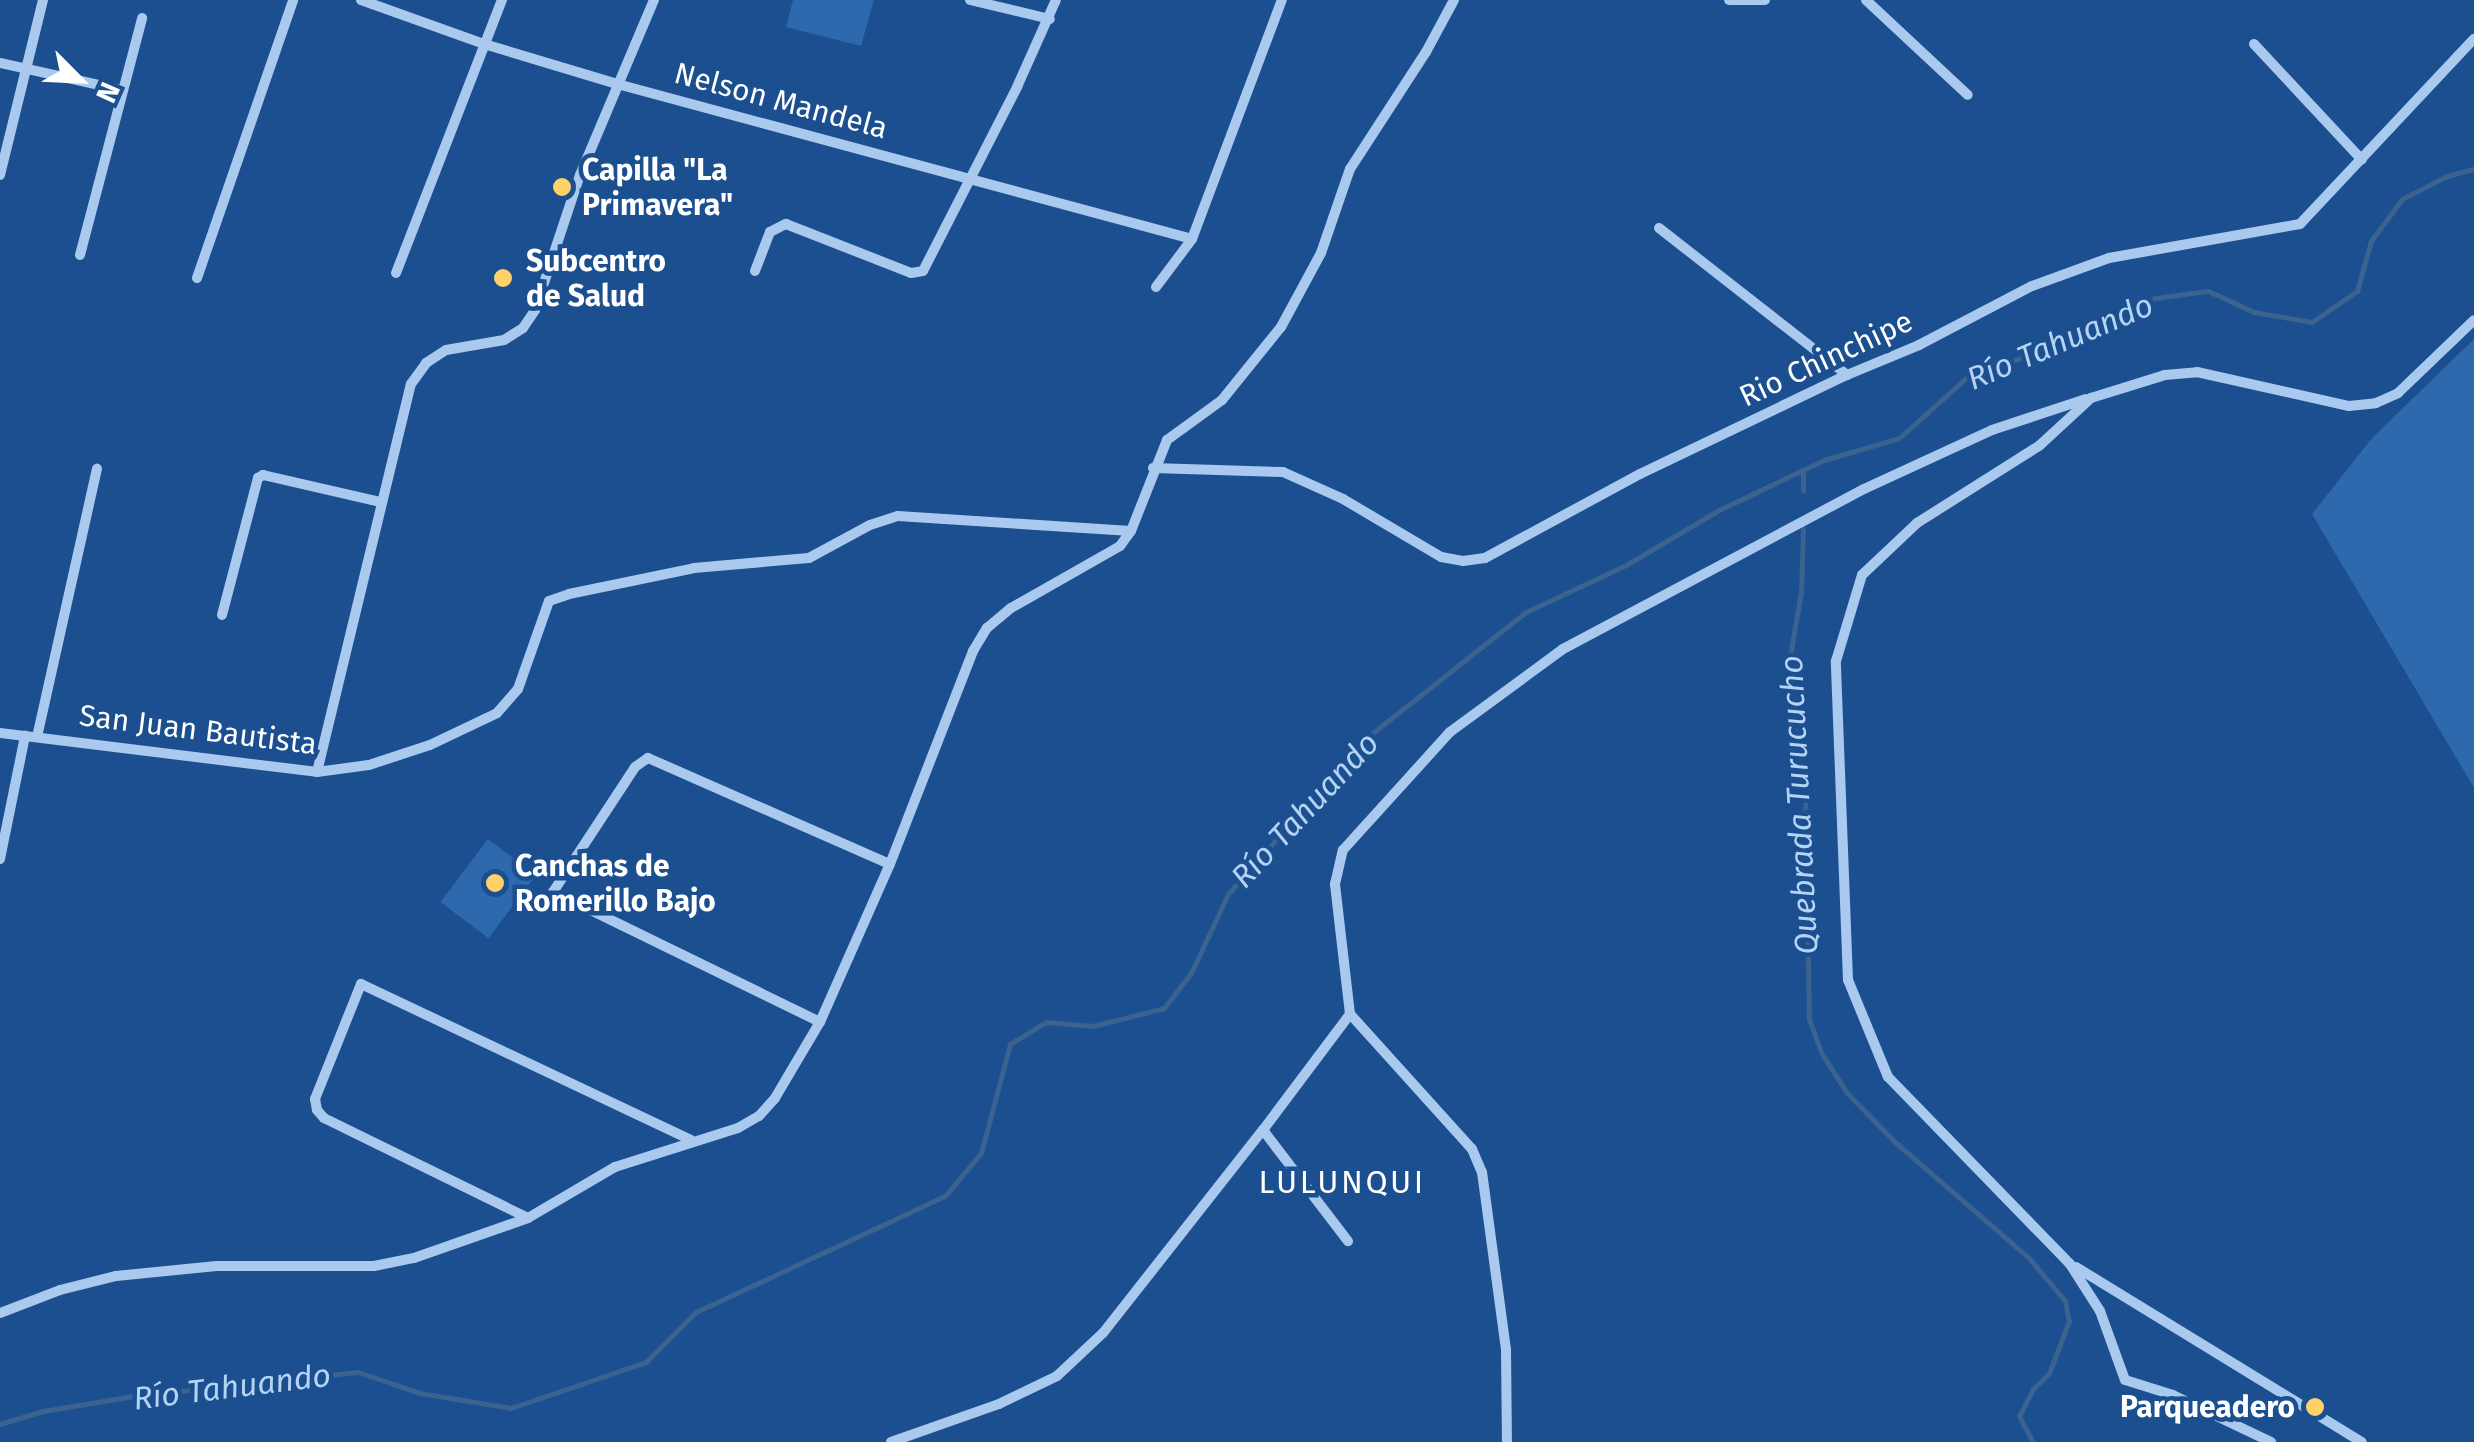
<!DOCTYPE html>
<html>
<head>
<meta charset="utf-8">
<style>
	body { margin:0 }
	#map { position:relative; width:2474px; height:1442px; overflow:hidden; background:#1b4f8f; font-family:"Fira Sans",sans-serif }
	div>[style] { position:absolute }
	.green>* { inset:0; background:#2e69ad; transform-origin:0 0 }
	.stream>* { height:5px; margin:-2.5px; padding:0 2.5px; transform-origin:2.5px; border-radius:2.5px; background:#3c6290 }
	.minor>* { height:10px; margin:-5px; padding:0 5px; transform-origin:5px; border-radius:5px; background:#a9c9ee }
	.dots>* { width:28px; height:28px; translate:-50% -50%; box-sizing:border-box; border:5px solid #1b4f8f; border-radius:50% }
	span { translate:-50% -50%; white-space:nowrap; text-align:center; line-height:1.15; -webkit-text-stroke:9px #1b4f8f; paint-order:stroke }
	.street-label { font-size:30px; color:#fff }
	.poi-label { font-size:30px; color:#fff; font-weight:700 }
	.left { translate:0 -50%; text-align:left }
	.right { translate:-100% -50%; text-align:right }
	.water-label { font-size:32px; color:#b5d3f5; font-style:italic }
	.neighbourhood-label { font-size:32px; color:#fff; letter-spacing:2.5px }
	.north { position:absolute; left:30px; top:30px; width:100px; height:100px; -webkit-text-stroke:8px #1b4f8f; paint-order:stroke; rotate:114deg; font-size:28px; font-weight:700; line-height:40px; text-align:center; color:#fff }
	.north::after { content:''; display:block; margin:auto; width:35px; height:45px; background:#fff; clip-path:polygon(50% 0,100% 100%,50% 72%,0 100%) }
</style>
</head>
<body>
<div id="map">
	<div class="green">
		<i style="clip-path:polygon(793px 0,874px 0,861px 46px,786px 27px)"></i>
		<i style="clip-path:polygon(2474px 339px,2474px 788px,2312px 514px,2372px 438px)"></i>
		<i style="left:488px;top:839px;width:60px;height:79px;rotate:37deg"></i>
	</div>
	<div class="stream">
		<i style="left:1803px;top:470px;width:21px;rotate:90deg"></i>
		<i style="left:1803px;top:529px;width:63px;rotate:91.8deg"></i>
		<i style="left:1801px;top:592px;width:82px;rotate:99.8deg"></i>
		<i style="left:1787px;top:673px;width:119px;rotate:81.3deg"></i>
		<i style="left:1805px;top:791px;width:228px;rotate:89deg"></i>
		<i style="left:1809px;top:1019px;width:37px;rotate:70deg"></i>
		<i style="left:1822px;top:1054px;width:46px;rotate:57.3deg"></i>
		<i style="left:1847px;top:1093px;width:69px;rotate:45.6deg"></i>
		<i style="left:1895px;top:1142px;width:177px;rotate:40.9deg"></i>
		<i style="left:2029px;top:1258px;width:56px;rotate:50.1deg"></i>
		<i style="left:2065px;top:1301px;width:20px;rotate:79deg"></i>
		<i style="left:2069px;top:1321px;width:56px;rotate:111deg"></i>
		<i style="left:2049px;top:1373px;width:23px;rotate:135deg"></i>
		<i style="left:2033px;top:1389px;width:30px;rotate:117deg"></i>
		<i style="left:2019px;top:1416px;width:30px;rotate:62deg"></i>
		<i style="left:0;top:1424px;width:45px;rotate:-16.8deg"></i>
		<i style="left:43px;top:1411px;width:92px;rotate:-9.4deg"></i>
		<i style="left:134px;top:1396px;width:225px;rotate:-6.1deg"></i>
		<i style="left:358px;top:1372px;width:65px;rotate:18.7deg"></i>
		<i style="left:420px;top:1393px;width:92px;rotate:9.4deg"></i>
		<i style="left:511px;top:1408px;width:143px;rotate:-18.8deg"></i>
		<i style="left:646px;top:1362px;width:71px;rotate:-45deg"></i>
		<i style="left:696px;top:1312px;width:275px;rotate:-25deg"></i>
		<i style="left:945px;top:1196px;width:56px;rotate:-50.1deg"></i>
		<i style="left:981px;top:1153px;width:113px;rotate:-75.1deg"></i>
		<i style="left:1010px;top:1044px;width:42px;rotate:-31.4deg"></i>
		<i style="left:1046px;top:1022px;width:47px;rotate:4.9deg"></i>
		<i style="left:1093px;top:1026px;width:73px;rotate:-14.2deg"></i>
		<i style="left:1164px;top:1008px;width:44px;rotate:-52.4deg"></i>
		<i style="left:1191px;top:973px;width:87px;rotate:-64.9deg"></i>
		<i style="left:1228px;top:894px;width:207px;rotate:-48.5deg"></i>
		<i style="left:1365px;top:739px;width:205px;rotate:-38.3deg"></i>
		<i style="left:1526px;top:612px;width:110px;rotate:-25.2deg"></i>
		<i style="left:1626px;top:565px;width:108px;rotate:-30.6deg"></i>
		<i style="left:1719px;top:510px;width:116px;rotate:-25.5deg"></i>
		<i style="left:1824px;top:460px;width:78px;rotate:-16.3deg"></i>
		<i style="left:1899px;top:438px;width:89px;rotate:-41.8deg"></i>
		<i style="left:1965px;top:379px;width:140px;rotate:-20.9deg"></i>
		<i style="left:2096px;top:329px;width:67px;rotate:-27.7deg"></i>
		<i style="left:2155px;top:298px;width:53px;rotate:-7.5deg"></i>
		<i style="left:2208px;top:291px;width:51px;rotate:24.5deg"></i>
		<i style="left:2254px;top:312px;width:59px;rotate:9.8deg"></i>
		<i style="left:2312px;top:322px;width:55px;rotate:-34.6deg"></i>
		<i style="left:2357px;top:291px;width:52px;rotate:-74.4deg"></i>
		<i style="left:2371px;top:241px;width:52px;rotate:-53.6deg"></i>
		<i style="left:2402px;top:199px;width:51px;rotate:-27.1deg"></i>
		<i style="left:2447px;top:176px;width:28px;rotate:-15deg"></i>
	</div>
	<div class="minor">
		<i style="left:361px;top:0;width:131px;rotate:19.7deg"></i>
		<i style="left:484px;top:44px;width:143px;rotate:16.7deg"></i>
		<i style="left:621px;top:85px;width:591px;rotate:15.09deg"></i>
		<i style="left:970px;top:0;width:82px;rotate:13.4deg"></i>
		<i style="left:1729px;top:0;width:36px"></i>
		<i style="left:1866px;top:0;width:139px;rotate:43deg"></i>
		<i style="left:2254px;top:44px;width:158px;rotate:47deg"></i>
		<i style="left:0;top:63px;width:125px;rotate:12.5deg"></i>
		<i style="left:0;top:175px;width:180px;rotate:-76.2deg"></i>
		<i style="left:1659px;top:228px;width:239px;rotate:38deg"></i>
		<i style="left:80px;top:255px;width:245px;rotate:-75.3deg"></i>
		<i style="left:755px;top:271px;width:42px;rotate:-69deg"></i>
		<i style="left:770px;top:232px;width:18px;rotate:-27deg"></i>
		<i style="left:786px;top:224px;width:134px;rotate:21.4deg"></i>
		<i style="left:911px;top:273px;width:12px;rotate:-9deg"></i>
		<i style="left:923px;top:271px;width:207px;rotate:-62.9deg"></i>
		<i style="left:1017px;top:87px;width:95px;rotate:-65.9deg"></i>
		<i style="left:396px;top:273px;width:293px;rotate:-68.8deg"></i>
		<i style="left:197px;top:278px;width:294px;rotate:-70.9deg"></i>
		<i style="left:1156px;top:287px;width:60px;rotate:-53.1deg"></i>
		<i style="left:1192px;top:239px;width:255px;rotate:-69.4deg"></i>
		<i style="left:1153px;top:468px;width:130px;rotate:1.8deg"></i>
		<i style="left:1283px;top:472px;width:66px;rotate:24.2deg"></i>
		<i style="left:1343px;top:499px;width:114px;rotate:30.6deg"></i>
		<i style="left:1441px;top:557px;width:22px;rotate:10deg"></i>
		<i style="left:1463px;top:561px;width:22px;rotate:-8deg"></i>
		<i style="left:1485px;top:558px;width:176px;rotate:-28.5deg"></i>
		<i style="left:1640px;top:474px;width:229px;rotate:-25.6deg"></i>
		<i style="left:1847px;top:375px;width:78px;rotate:-22.6deg"></i>
		<i style="left:1919px;top:345px;width:127px;rotate:-27.6deg"></i>
		<i style="left:2032px;top:286px;width:82px;rotate:-20deg"></i>
		<i style="left:2109px;top:258px;width:194px;rotate:-10.1deg"></i>
		<i style="left:2300px;top:224px;width:254px;rotate:-46.8deg"></i>
		<i style="left:222px;top:615px;width:142px;rotate:-75.3deg"></i>
		<i style="left:258px;top:478px;width:6px;rotate:-31deg"></i>
		<i style="left:263px;top:475px;width:121px;rotate:12.9deg"></i>
		<i style="left:0;top:733px;width:319px;rotate:7deg"></i>
		<i style="left:317px;top:772px;width:52px;rotate:-7.7deg"></i>
		<i style="left:369px;top:765px;width:64px;rotate:-18.2deg"></i>
		<i style="left:430px;top:745px;width:74px;rotate:-25.5deg"></i>
		<i style="left:497px;top:713px;width:32px;rotate:-49deg"></i>
		<i style="left:518px;top:689px;width:93px;rotate:-70.6deg"></i>
		<i style="left:549px;top:601px;width:21px;rotate:-19deg"></i>
		<i style="left:569px;top:594px;width:128px;rotate:-11.7deg"></i>
		<i style="left:694px;top:568px;width:115px;rotate:-5deg"></i>
		<i style="left:809px;top:558px;width:69px;rotate:-28.4deg"></i>
		<i style="left:870px;top:525px;width:29px;rotate:-18deg"></i>
		<i style="left:898px;top:516px;width:233px;rotate:3.7deg"></i>
		<i style="left:37px;top:737px;width:275px;rotate:-77.4deg"></i>
		<i style="left:317px;top:772px;width:399px;rotate:-76.4deg"></i>
		<i style="left:411px;top:384px;width:26px;rotate:-54deg"></i>
		<i style="left:426px;top:363px;width:24px;rotate:-33deg"></i>
		<i style="left:446px;top:350px;width:59px;rotate:-9.8deg"></i>
		<i style="left:504px;top:340px;width:22px;rotate:-32deg"></i>
		<i style="left:523px;top:328px;width:22px;rotate:-56deg"></i>
		<i style="left:535px;top:310px;width:142px;rotate:-71.6deg"></i>
		<i style="left:580px;top:175px;width:190px;rotate:-67.1deg"></i>
		<i style="left:0;top:859px;width:126px;rotate:-78.5deg"></i>
		<i style="left:1350px;top:1014px;width:182px;rotate:47.9deg"></i>
		<i style="left:1472px;top:1149px;width:25px;rotate:67deg"></i>
		<i style="left:1482px;top:1172px;width:180px;rotate:82.3deg"></i>
		<i style="left:1506px;top:1350px;width:92px;rotate:89.4deg"></i>
		<i style="left:820px;top:1022px;width:297px;rotate:-154deg"></i>
		<i style="left:553px;top:892px;width:149px;rotate:-56.7deg"></i>
		<i style="left:635px;top:767px;width:16px;rotate:-35deg"></i>
		<i style="left:648px;top:758px;width:264px;rotate:23.7deg"></i>
		<i style="left:1263px;top:1130px;width:140px;rotate:52.6deg"></i>
		<i style="left:528px;top:1218px;width:227px;rotate:-153.9deg"></i>
		<i style="left:324px;top:1118px;width:11px;rotate:-131deg"></i>
		<i style="left:317px;top:1110px;width:11px;rotate:-100deg"></i>
		<i style="left:315px;top:1099px;width:124px;rotate:-68.2deg"></i>
		<i style="left:361px;top:984px;width:365px;rotate:25.3deg"></i>
		<i style="left:2076px;top:1267px;width:335px;rotate:31.5deg"></i>
		<i style="left:0;top:1313px;width:64px;rotate:-21deg"></i>
		<i style="left:60px;top:1290px;width:58px;rotate:-14deg"></i>
		<i style="left:116px;top:1276px;width:101px;rotate:-5.7deg"></i>
		<i style="left:217px;top:1266px;width:157px"></i>
		<i style="left:374px;top:1266px;width:41px;rotate:-11.3deg"></i>
		<i style="left:414px;top:1258px;width:121px;rotate:-19.3deg"></i>
		<i style="left:528px;top:1218px;width:101px;rotate:-30.4deg"></i>
		<i style="left:615px;top:1167px;width:129px;rotate:-17.6deg"></i>
		<i style="left:738px;top:1128px;width:24px;rotate:-30deg"></i>
		<i style="left:759px;top:1116px;width:24px;rotate:-48deg"></i>
		<i style="left:775px;top:1098px;width:88px;rotate:-59.4deg"></i>
		<i style="left:820px;top:1022px;width:173px;rotate:-66.1deg"></i>
		<i style="left:890px;top:864px;width:229px;rotate:-68.7deg"></i>
		<i style="left:973px;top:651px;width:27px;rotate:-59deg"></i>
		<i style="left:987px;top:628px;width:31px;rotate:-40deg"></i>
		<i style="left:1011px;top:608px;width:125px;rotate:-29.6deg"></i>
		<i style="left:1120px;top:546px;width:19px;rotate:-54deg"></i>
		<i style="left:1131px;top:531px;width:98px;rotate:-68.4deg"></i>
		<i style="left:1167px;top:440px;width:68px;rotate:-36deg"></i>
		<i style="left:1222px;top:400px;width:94px;rotate:-51.1deg"></i>
		<i style="left:1281px;top:327px;width:84px;rotate:-61.6deg"></i>
		<i style="left:1321px;top:253px;width:89px;rotate:-71deg"></i>
		<i style="left:1350px;top:169px;width:140px;rotate:-57deg"></i>
		<i style="left:1426px;top:52px;width:59px;rotate:-61.7deg"></i>
		<i style="left:891px;top:1442px;width:114px;rotate:-19.4deg"></i>
		<i style="left:999px;top:1404px;width:64px;rotate:-25.8deg"></i>
		<i style="left:1057px;top:1376px;width:63px;rotate:-43.1deg"></i>
		<i style="left:1103px;top:1333px;width:258px;rotate:-51.8deg"></i>
		<i style="left:1263px;top:1130px;width:145px;rotate:-53.1deg"></i>
		<i style="left:1350px;top:1014px;width:131px;rotate:-96.6deg"></i>
		<i style="left:1335px;top:884px;width:35px;rotate:-77deg"></i>
		<i style="left:1343px;top:850px;width:159px;rotate:-47.8deg"></i>
		<i style="left:1450px;top:732px;width:140px;rotate:-36.3deg"></i>
		<i style="left:1563px;top:649px;width:341px;rotate:-28deg"></i>
		<i style="left:1864px;top:489px;width:141px;rotate:-24.7deg"></i>
		<i style="left:1992px;top:430px;width:99px;rotate:-18.3deg"></i>
		<i style="left:2271px;top:1442px;width:109px;rotate:-154.4deg"></i>
		<i style="left:2173px;top:1395px;width:50px;rotate:-162.6deg"></i>
		<i style="left:2125px;top:1380px;width:73px;rotate:-109.9deg"></i>
		<i style="left:2100px;top:1311px;width:56px;rotate:-122.6deg"></i>
		<i style="left:2070px;top:1264px;width:261px;rotate:-134.2deg"></i>
		<i style="left:1888px;top:1077px;width:105px;rotate:-112.4deg"></i>
		<i style="left:1848px;top:980px;width:319px;rotate:-92.2deg"></i>
		<i style="left:1836px;top:661px;width:90px;rotate:-73.2deg"></i>
		<i style="left:1862px;top:575px;width:76px;rotate:-43.4deg"></i>
		<i style="left:1917px;top:523px;width:144px;rotate:-32.3deg"></i>
		<i style="left:2039px;top:446px;width:71px;rotate:-42.7deg"></i>
		<i style="left:2091px;top:398px;width:77px;rotate:-17.3deg"></i>
		<i style="left:2165px;top:375px;width:32px;rotate:-5deg"></i>
		<i style="left:2197px;top:372px;width:156px;rotate:12.6deg"></i>
		<i style="left:2349px;top:406px;width:27px;rotate:-6deg"></i>
		<i style="left:2376px;top:403px;width:24px;rotate:-24deg"></i>
		<i style="left:2398px;top:393px;width:105px;rotate:-43.8deg"></i>
	</div>
	<div class="dots">
		<i style="left:562px;top:187px;background:#ffd166"></i>
		<i style="left:503px;top:278px;background:#ffd166"></i>
		<i style="left:495px;top:883px;background:#ffd166"></i>
		<i style="left:2315px;top:1407px;background:#ffd166"></i>
	</div>
	<div class="street-label">
		<span style="left:781px;top:101px;rotate:15deg">Nelson Mandela</span>
		<span style="left:1826px;top:359px;rotate:-25deg">Rio Chinchipe</span>
		<span style="left:198px;top:730px;rotate:7deg">San Juan Bautista</span>
	</div>
	<div class="poi-label">
		<span class="left" style="left:582px;top:187px">Capilla "La<br>Primavera"</span>
		<span class="left" style="left:526px;top:278px">Subcentro<br>de Salud</span>
		<span class="left" style="left:515px;top:883px">Canchas de<br>Romerillo Bajo</span>
		<span class="right" style="left:2295px;top:1407px">Parqueadero</span>
	</div>
	<div class="water-label">
		<span style="left:2060px;top:342px;rotate:-23deg">Río Tahuando</span>
		<span style="left:1799px;top:805px;rotate:-93deg">Quebrada Turucucho</span>
		<span style="left:1305px;top:810px;rotate:-47deg">Río Tahuando</span>
		<span style="left:232px;top:1387px;rotate:-7deg">Río Tahuando</span>
	</div>
	<div class="neighbourhood-label">
		<span style="left:1342px;top:1182px">LULUNQUI</span>
	</div>
	<div class="north">N</div>
</div>
</body>
</html>
